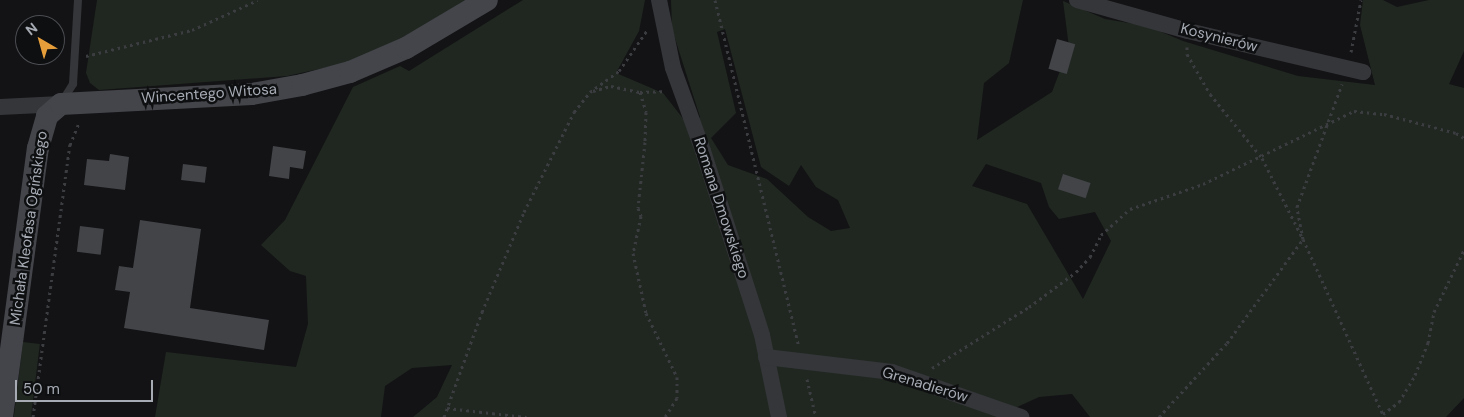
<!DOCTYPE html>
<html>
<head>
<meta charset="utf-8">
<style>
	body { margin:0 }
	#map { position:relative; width:1464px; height:417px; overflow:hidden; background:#131315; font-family:"DM Sans",sans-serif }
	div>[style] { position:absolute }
	.green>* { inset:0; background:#202720; transform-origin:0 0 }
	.building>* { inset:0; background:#424448; transform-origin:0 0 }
	.path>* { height:3px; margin-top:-1.5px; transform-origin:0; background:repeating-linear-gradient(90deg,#3b3d41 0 2.5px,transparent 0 6.5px) }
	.lane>* { height:8px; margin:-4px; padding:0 4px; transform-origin:4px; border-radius:4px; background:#35363a }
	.street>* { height:16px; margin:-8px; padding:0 8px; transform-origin:8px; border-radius:8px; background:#35363a }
	.secondary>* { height:22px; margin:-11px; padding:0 11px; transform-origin:11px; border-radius:11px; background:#43454a }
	span { translate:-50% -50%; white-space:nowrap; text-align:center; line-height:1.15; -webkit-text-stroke:5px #0e0f10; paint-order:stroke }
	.street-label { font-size:15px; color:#a6abb4 }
	.north { position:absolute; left:15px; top:15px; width:50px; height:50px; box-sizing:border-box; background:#0e0f10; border:1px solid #4b4d52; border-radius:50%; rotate:322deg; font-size:14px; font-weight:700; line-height:20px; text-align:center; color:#a6abb4 }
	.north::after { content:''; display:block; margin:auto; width:18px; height:22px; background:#e69e3a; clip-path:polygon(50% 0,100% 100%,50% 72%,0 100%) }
	.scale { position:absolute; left:15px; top:380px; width:138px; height:22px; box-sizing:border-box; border:2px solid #a6abb4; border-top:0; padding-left:6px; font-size:15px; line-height:18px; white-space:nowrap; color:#a6abb4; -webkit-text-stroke:4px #0e0f10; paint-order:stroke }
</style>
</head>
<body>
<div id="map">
	<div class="green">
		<i style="clip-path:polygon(97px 0,469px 0,391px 44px,351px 62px,287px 76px,99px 90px,90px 83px,86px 73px)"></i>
		<i style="clip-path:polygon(evenodd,523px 0,645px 0,639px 31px,616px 73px,663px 93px,692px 130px,700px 117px,672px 29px,671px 0,1023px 0,1009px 63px,984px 83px,977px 140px,1052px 92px,1069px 47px,1063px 1px,1105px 19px,1147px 26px,1183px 41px,1298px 76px,1375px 85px,1360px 25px,1363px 0,1383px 0,1397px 7px,1429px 0,1464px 0,1464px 51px,1449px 84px,1464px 88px,1464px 398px,1446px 417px,1090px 417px,1072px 394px,1039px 397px,1013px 409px,1007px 417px,413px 417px,437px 397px,452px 365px,412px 368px,385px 386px,381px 417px,155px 417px,166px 352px,296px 367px,308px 324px,306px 276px,290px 271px,261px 245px,285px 220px,353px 87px,400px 66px,409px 71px,523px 0,725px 29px,761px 167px,789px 186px,801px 165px,816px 187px,838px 200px,850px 228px,831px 231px,808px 217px,767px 179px,728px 165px,711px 138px,736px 113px,717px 32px,725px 29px,523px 0,986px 164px,1041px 183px,1049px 207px,1059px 219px,1095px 212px,1111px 241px,1083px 299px,1027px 204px,972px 186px,986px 164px)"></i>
		<i style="left:23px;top:342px;width:17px;height:76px;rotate:7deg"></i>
	</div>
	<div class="building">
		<i style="left:1057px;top:39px;width:19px;height:31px;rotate:16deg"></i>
		<i style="clip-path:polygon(273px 146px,306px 151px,303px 169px,290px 167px,289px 179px,269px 176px)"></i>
		<i style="clip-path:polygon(110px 154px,129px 157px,125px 190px,84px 185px,87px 159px,109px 161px)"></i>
		<i style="left:183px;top:164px;width:24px;height:16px;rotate:7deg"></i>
		<i style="left:1063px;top:174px;width:29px;height:16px;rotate:18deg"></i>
		<i style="clip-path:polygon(140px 220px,201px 229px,190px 308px,269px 320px,264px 350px,124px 328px,130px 292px,115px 290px,119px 266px,133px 268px)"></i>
		<i style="left:80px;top:226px;width:24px;height:26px;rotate:7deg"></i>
	</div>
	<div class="path">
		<i style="left:715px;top:0;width:354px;rotate:76.4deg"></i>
		<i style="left:1187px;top:47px;width:7px;rotate:90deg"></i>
		<i style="left:1187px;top:54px;width:46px;rotate:60.1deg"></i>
		<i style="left:1210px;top:94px;width:82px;rotate:50.9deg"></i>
		<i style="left:1262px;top:158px;width:91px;rotate:63.2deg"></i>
		<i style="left:1303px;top:239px;width:196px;rotate:65.5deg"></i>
		<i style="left:1351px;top:52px;width:53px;rotate:-79.1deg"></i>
		<i style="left:86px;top:56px;width:109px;rotate:-13.8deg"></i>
		<i style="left:192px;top:30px;width:72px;rotate:-24.4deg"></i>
		<i style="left:593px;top:91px;width:19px;rotate:-16deg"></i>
		<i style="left:611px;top:86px;width:30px;rotate:12deg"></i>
		<i style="left:640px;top:92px;width:23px;rotate:-2deg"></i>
		<i style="left:640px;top:92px;width:21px;rotate:73deg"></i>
		<i style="left:646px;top:112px;width:30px;rotate:92deg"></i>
		<i style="left:645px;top:142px;width:66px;rotate:96.1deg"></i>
		<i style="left:638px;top:208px;width:9px;rotate:69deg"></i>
		<i style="left:641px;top:216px;width:38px;rotate:102deg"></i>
		<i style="left:633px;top:253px;width:61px;rotate:77.8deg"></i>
		<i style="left:646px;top:313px;width:71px;rotate:64.2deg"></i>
		<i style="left:677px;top:377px;width:21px;rotate:90deg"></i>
		<i style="left:677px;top:398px;width:22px;rotate:122deg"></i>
		<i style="left:932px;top:368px;width:115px;rotate:-32.2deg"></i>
		<i style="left:1029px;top:307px;width:59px;rotate:-36.7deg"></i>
		<i style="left:1076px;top:272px;width:21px;rotate:-47deg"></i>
		<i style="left:1090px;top:257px;width:25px;rotate:-63deg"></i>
		<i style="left:1101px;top:235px;width:39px;rotate:-42deg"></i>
		<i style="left:1130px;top:209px;width:77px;rotate:-18.9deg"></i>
		<i style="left:1203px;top:184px;width:168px;rotate:-25.8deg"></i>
		<i style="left:1354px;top:111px;width:30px;rotate:6deg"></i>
		<i style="left:1384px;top:114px;width:74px;rotate:14.8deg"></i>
		<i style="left:1456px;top:133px;width:9px;rotate:32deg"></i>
		<i style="left:807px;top:379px;width:39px;rotate:77deg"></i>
		<i style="left:447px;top:408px;width:80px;rotate:6.5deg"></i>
		<i style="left:1383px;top:414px;width:20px;rotate:-37deg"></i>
		<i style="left:1399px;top:402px;width:31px;rotate:-59deg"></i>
		<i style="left:1415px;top:375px;width:35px;rotate:-68deg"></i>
		<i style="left:1428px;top:343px;width:32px;rotate:-79deg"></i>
		<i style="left:1434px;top:312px;width:69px;rotate:-64.2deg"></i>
		<i style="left:33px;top:417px;width:275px;rotate:-82.3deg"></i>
		<i style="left:70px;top:145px;width:24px;rotate:-68deg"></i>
		<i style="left:444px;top:417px;width:112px;rotate:-70.1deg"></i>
		<i style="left:482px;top:312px;width:108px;rotate:-67.2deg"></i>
		<i style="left:524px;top:212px;width:112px;rotate:-63.4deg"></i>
		<i style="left:574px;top:112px;width:26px;rotate:-51deg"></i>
		<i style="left:590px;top:92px;width:36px;rotate:-36deg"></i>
		<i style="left:619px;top:71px;width:51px;rotate:-55.4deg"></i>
		<i style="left:1159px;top:417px;width:100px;rotate:-47.4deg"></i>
		<i style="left:1227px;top:343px;width:129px;rotate:-53.8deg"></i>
		<i style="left:1303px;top:239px;width:33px;rotate:-101deg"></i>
		<i style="left:1297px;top:207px;width:131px;rotate:-69.9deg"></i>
	</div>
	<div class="lane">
		<i style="left:63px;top:100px;width:19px;rotate:-58deg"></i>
		<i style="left:73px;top:84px;width:84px;rotate:-86.6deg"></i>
	</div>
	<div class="street">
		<i style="left:659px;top:0;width:69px;rotate:78.4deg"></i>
		<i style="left:673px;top:68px;width:88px;rotate:70.1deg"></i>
		<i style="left:703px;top:151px;width:193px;rotate:72.2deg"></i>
		<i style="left:762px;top:335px;width:84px;rotate:78.3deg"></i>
		<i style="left:1077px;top:0;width:115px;rotate:15.6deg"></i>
		<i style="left:1188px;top:31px;width:180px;rotate:13.2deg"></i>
		<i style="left:0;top:107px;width:61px;rotate:-2.8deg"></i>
		<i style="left:766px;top:357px;width:127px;rotate:6.8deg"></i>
		<i style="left:892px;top:372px;width:137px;rotate:19.2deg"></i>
	</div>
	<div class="secondary">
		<i style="left:2px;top:417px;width:271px;rotate:-82.4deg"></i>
		<i style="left:38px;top:148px;width:33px;rotate:-74deg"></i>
		<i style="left:47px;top:116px;width:18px;rotate:-41deg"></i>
		<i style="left:61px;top:104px;width:191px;rotate:-3deg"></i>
		<i style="left:252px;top:94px;width:51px;rotate:-10.2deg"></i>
		<i style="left:302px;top:85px;width:50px;rotate:-15.2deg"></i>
		<i style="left:350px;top:72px;width:61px;rotate:-23.2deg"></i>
		<i style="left:406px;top:48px;width:94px;rotate:-30.7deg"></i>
	</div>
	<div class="street-label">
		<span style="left:1219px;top:38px;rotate:14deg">Kosynierów</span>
		<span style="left:209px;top:94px;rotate:-4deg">Wincentego Witosa</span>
		<span style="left:721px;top:208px;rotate:72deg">Romana Dmowskiego</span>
		<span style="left:29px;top:228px;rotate:-82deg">Michała Kleofasa Ogińskiego</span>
		<span style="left:925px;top:385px;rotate:17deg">Grenadierów</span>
	</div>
	<div class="north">N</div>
	<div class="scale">50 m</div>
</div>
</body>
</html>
